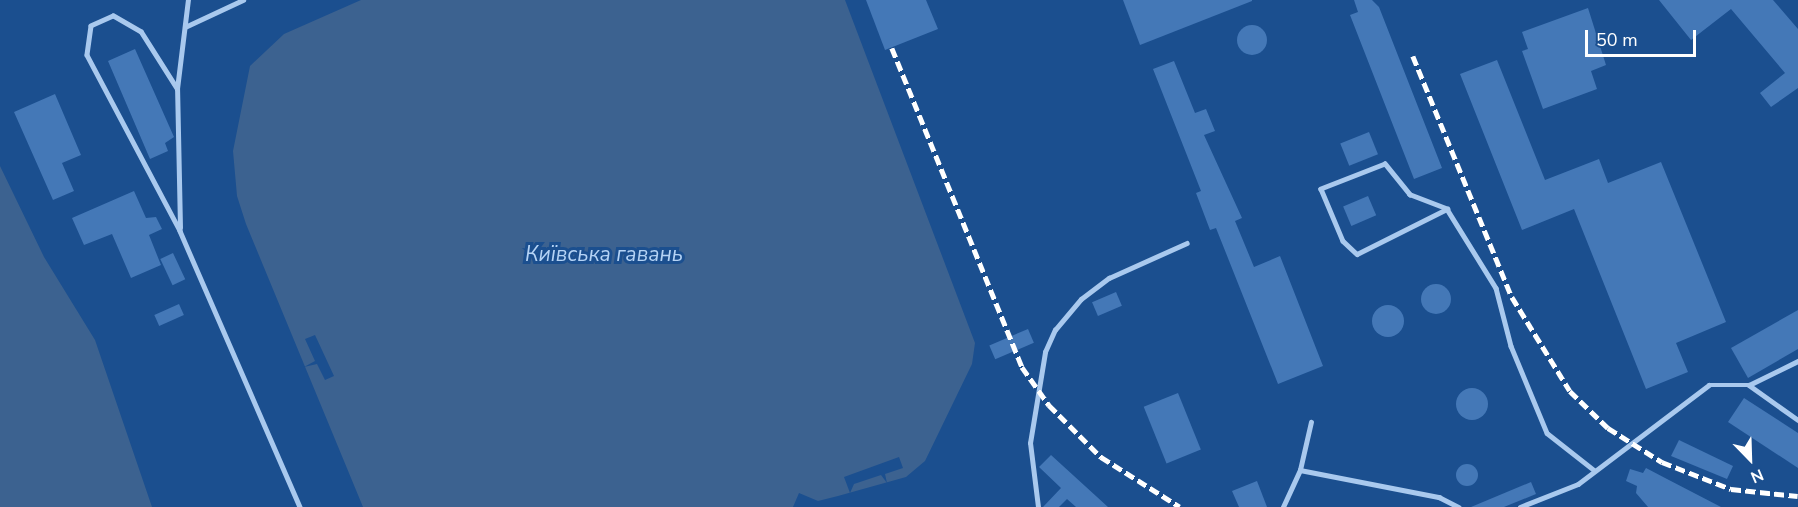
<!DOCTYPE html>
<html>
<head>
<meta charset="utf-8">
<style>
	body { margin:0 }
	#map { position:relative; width:1798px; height:507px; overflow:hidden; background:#1b4f8f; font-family:"Nunito Sans",sans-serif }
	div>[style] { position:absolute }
	.water>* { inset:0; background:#3c6290 }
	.pier>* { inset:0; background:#1b4f8f }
	.building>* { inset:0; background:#4478b7; transform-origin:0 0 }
	.round { border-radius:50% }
	.service>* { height:4.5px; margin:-2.25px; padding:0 2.25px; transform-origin:2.25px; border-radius:2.25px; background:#a9c9ee }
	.rail>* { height:4.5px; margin-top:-2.25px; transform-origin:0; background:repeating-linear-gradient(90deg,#fff 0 10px,transparent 0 14.5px) }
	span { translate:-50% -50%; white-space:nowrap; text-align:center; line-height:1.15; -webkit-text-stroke:6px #1b4f8f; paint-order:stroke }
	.water-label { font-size:21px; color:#b5d3f5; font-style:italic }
	.north { position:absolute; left:1720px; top:429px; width:60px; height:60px; -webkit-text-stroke:4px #1b4f8f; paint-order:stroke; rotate:157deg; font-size:16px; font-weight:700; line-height:24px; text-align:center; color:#fff }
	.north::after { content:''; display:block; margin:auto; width:21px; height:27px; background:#fff; clip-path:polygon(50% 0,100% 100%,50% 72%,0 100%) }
	.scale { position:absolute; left:1585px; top:30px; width:111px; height:27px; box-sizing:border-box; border:3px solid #fff; border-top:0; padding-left:8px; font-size:18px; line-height:21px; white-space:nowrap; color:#fff; -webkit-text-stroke:4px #1b4f8f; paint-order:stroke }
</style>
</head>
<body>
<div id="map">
	<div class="water">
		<i style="clip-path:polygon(361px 0,845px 0,975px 343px,972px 364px,925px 461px,906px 477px,838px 496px,818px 501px,799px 493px,793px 507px,363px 507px,246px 224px,237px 196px,233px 151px,250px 66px,284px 34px)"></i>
		<i style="clip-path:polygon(0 166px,44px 257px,95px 340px,152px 507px,0 507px)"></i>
	</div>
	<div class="pier">
		<i style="clip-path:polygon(315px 335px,334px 376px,325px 380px,317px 364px,304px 367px,315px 361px,305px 339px)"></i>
		<i style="clip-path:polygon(899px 457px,903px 468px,885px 474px,887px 483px,881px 475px,854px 484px,850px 493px,844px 477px)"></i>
	</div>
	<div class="building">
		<i style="clip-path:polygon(866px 0,926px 0,938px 29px,885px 50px)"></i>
		<i style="clip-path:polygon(1123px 0,1252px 0,1252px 1px,1140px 45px)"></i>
		<i style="clip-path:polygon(1354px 0,1372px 0,1379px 7px,1442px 168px,1414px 179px,1350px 15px,1358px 12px)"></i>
		<i style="clip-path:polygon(1659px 0,1773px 0,1798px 29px,1798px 88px,1771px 107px,1760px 93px,1785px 73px,1731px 9px,1691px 40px)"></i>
		<i style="clip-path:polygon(1588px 8px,1606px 65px,1591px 71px,1597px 89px,1543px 109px,1522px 51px,1528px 49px,1522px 32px)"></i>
		<i class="round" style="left:1237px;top:25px;width:30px;height:30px"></i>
		<i style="clip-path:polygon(135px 49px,174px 137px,165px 143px,168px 151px,150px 159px,108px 61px)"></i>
		<i style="clip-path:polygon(1497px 60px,1545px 180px,1599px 159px,1608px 183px,1661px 162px,1726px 322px,1676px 343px,1688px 372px,1646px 389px,1574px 209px,1522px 230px,1460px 74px)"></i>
		<i style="clip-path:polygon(1174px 61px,1195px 113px,1206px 109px,1215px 131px,1204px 135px,1242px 218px,1235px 221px,1254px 267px,1280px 256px,1323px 366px,1278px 384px,1216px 228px,1210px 230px,1196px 193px,1201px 191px,1153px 69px)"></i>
		<i style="clip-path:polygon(55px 94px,81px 155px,62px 163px,74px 191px,53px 200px,14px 112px)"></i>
		<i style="left:1369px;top:132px;width:24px;height:31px;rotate:68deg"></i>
		<i style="clip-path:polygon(134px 191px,146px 218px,156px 217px,162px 229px,149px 235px,161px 265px,131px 278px,112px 234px,84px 245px,72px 218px)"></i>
		<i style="left:1368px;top:196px;width:21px;height:27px;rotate:67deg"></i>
		<i style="left:173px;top:253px;width:29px;height:14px;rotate:65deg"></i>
		<i class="round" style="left:1421px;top:284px;width:30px;height:30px"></i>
		<i style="left:1116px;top:292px;width:15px;height:26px;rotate:67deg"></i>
		<i style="left:179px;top:304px;width:12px;height:27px;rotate:66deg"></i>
		<i class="round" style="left:1372px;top:305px;width:32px;height:32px"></i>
		<i style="clip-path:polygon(1798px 310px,1798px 349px,1748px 378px,1731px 348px)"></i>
		<i style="left:1028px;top:329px;width:15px;height:42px;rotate:67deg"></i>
		<i class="round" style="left:1456px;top:388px;width:32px;height:32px"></i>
		<i style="left:1178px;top:393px;width:61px;height:37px;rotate:68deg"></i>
		<i style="clip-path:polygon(1744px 398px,1798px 433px,1798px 468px,1728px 422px)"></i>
		<i style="clip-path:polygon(1679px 440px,1733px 466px,1727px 479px,1671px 456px)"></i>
		<i style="clip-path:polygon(1051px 455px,1108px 507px,1076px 507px,1067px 499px,1059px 507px,1043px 507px,1061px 488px,1039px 467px)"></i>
		<i class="round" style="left:1456px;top:464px;width:22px;height:22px"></i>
		<i style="clip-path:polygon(1646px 468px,1667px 479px,1721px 507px,1648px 507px,1636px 493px,1637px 486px,1626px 481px,1630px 469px,1643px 473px)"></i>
		<i style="clip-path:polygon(1257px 481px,1267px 507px,1239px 507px,1232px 491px)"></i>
		<i style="clip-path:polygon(1531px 482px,1536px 494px,1504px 507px,1471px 507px)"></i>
	</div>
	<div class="service">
		<i style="left:185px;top:27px;width:64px;rotate:-25deg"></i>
		<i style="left:177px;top:89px;width:67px;rotate:-122.3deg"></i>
		<i style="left:141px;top:32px;width:32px;rotate:-150deg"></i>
		<i style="left:113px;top:16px;width:24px;rotate:156deg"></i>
		<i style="left:91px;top:26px;width:29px;rotate:98deg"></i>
		<i style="left:87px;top:55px;width:199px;rotate:62.1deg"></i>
		<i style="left:180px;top:231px;width:301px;rotate:66.5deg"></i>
		<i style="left:1447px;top:209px;width:40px;rotate:-159deg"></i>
		<i style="left:1410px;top:195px;width:40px;rotate:-129deg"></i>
		<i style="left:1385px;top:164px;width:69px;rotate:158.7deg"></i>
		<i style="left:1321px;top:189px;width:56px;rotate:67.1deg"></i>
		<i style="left:1343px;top:241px;width:19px;rotate:43deg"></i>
		<i style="left:1357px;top:254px;width:101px;rotate:-26.6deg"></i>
		<i style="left:1447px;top:209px;width:93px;rotate:58.2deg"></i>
		<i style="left:1496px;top:288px;width:60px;rotate:75.5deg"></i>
		<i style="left:1511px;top:346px;width:94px;rotate:67.5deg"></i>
		<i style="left:1547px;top:433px;width:60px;rotate:38.2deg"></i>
		<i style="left:180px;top:228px;width:139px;rotate:-91.2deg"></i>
		<i style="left:177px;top:89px;width:90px;rotate:-83deg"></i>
		<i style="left:1749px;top:385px;width:60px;rotate:35.5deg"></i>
		<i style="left:1300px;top:470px;width:142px;rotate:11deg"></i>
		<i style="left:1439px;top:497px;width:22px;rotate:27deg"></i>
		<i style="left:1038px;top:507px;width:64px;rotate:-97.1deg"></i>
		<i style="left:1030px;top:443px;width:92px;rotate:-80.6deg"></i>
		<i style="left:1045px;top:352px;width:24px;rotate:-66deg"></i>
		<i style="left:1055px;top:330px;width:40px;rotate:-50deg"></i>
		<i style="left:1081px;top:299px;width:35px;rotate:-37deg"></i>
		<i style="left:1109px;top:278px;width:85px;rotate:-24.2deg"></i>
		<i style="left:1283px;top:507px;width:41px;rotate:-65.3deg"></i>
		<i style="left:1300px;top:470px;width:49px;rotate:-77.1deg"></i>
		<i style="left:1520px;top:507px;width:62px;rotate:-21.6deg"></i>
		<i style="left:1578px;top:484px;width:164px;rotate:-37.1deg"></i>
		<i style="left:1709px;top:385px;width:40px"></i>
		<i style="left:1749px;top:385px;width:55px;rotate:-26.1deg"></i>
	</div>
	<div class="rail">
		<i style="left:892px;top:48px;width:344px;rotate:67.8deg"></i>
		<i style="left:1022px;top:367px;width:47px;rotate:54.6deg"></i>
		<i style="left:1049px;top:405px;width:74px;rotate:45deg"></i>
		<i style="left:1101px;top:457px;width:93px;rotate:32.3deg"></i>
		<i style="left:1413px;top:56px;width:261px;rotate:67.7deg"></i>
		<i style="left:1512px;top:297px;width:110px;rotate:58.3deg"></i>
		<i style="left:1570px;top:391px;width:53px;rotate:44.2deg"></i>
		<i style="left:1608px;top:428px;width:64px;rotate:32.2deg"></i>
		<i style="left:1662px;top:462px;width:74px;rotate:21.4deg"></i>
		<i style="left:1731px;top:489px;width:67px;rotate:6deg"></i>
	</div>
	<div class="water-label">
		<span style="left:604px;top:254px">Київська гавань</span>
	</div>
	<div class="north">N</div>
	<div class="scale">50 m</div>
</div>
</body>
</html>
